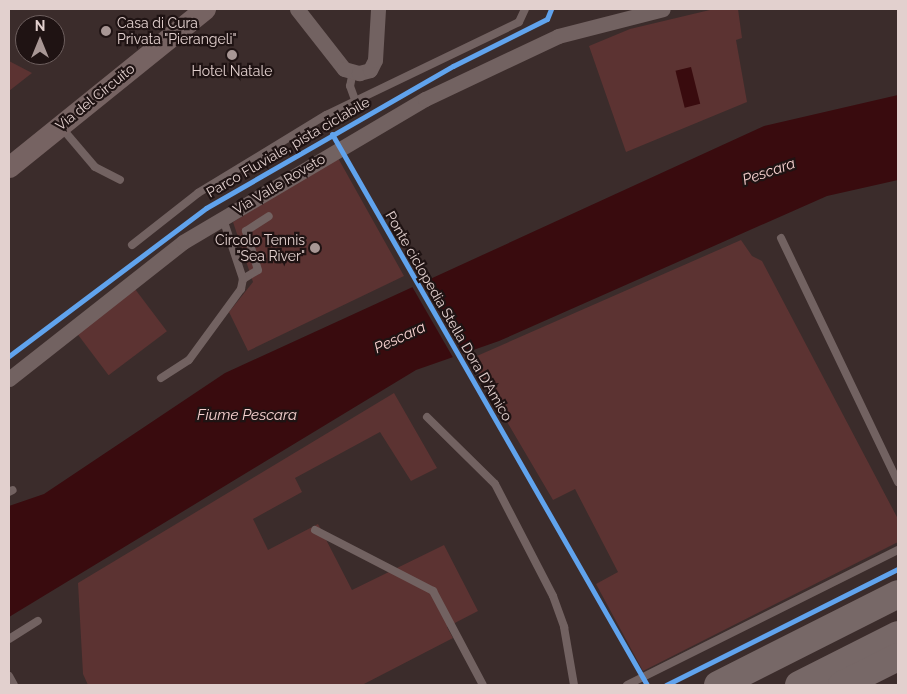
<!DOCTYPE html>
<html>
<head>
<meta charset="utf-8">
<style>
	body { margin:0 }
	#map { position:relative; width:907px; height:694px; overflow:hidden; background:#3b2c2b; font-family:Raleway,sans-serif }
	div>[style] { position:absolute }
	.green>* { inset:0; background:#5c3332; transform-origin:0 0 }
	.water>* { inset:0; background:#390b0e; transform-origin:0 0 }
	.pier>* { inset:0; background:#3b2c2b; transform-origin:0 0 }
	.lane>* { height:8px; margin:-4px; padding:0 4px; transform-origin:4px; border-radius:4px; background:#726261 }
	.street>* { height:15px; margin:-7.5px; padding:0 7.5px; transform-origin:7.5px; border-radius:7.5px; background:#726261 }
	.secondary>* { height:21px; margin:-10.5px; padding:0 10.5px; transform-origin:10.5px; border-radius:10.5px; background:#766362 }
	.highway>* { height:28px; margin:-14px; padding:0 14px; transform-origin:14px; border-radius:14px; background:#776867 }
	.cycleway>* { height:5px; margin:-2.5px; padding:0 2.5px; transform-origin:2.5px; border-radius:2.5px; background:#60a3ed }
	.dots>* { width:14px; height:14px; translate:-50% -50%; box-sizing:border-box; border:2px solid #1f1313; border-radius:50% }
	span { translate:-50% -50%; white-space:nowrap; text-align:center; line-height:1.15; -webkit-text-stroke:4.5px #1f1313; paint-order:stroke }
	.poi-label { font-size:14px; color:#e2d0ce }
	.left { translate:0 -50%; text-align:left }
	.right { translate:-100% -50%; text-align:right }
	.street-label { font-size:14px; color:#e2d0ce }
	.water-label { font-size:15px; color:#f7d2d0; font-style:italic }
	.frame { position:absolute; inset:0; border:10px solid #e2d0ce; pointer-events:none }
	.north { position:absolute; left:15px; top:15px; width:50px; height:50px; box-sizing:border-box; background:#1f1313; border:1px solid #6d5f5e; border-radius:50%; rotate:0deg; font-size:14px; font-weight:700; line-height:20px; text-align:center; color:#e2d0ce }
	.north::after { content:''; display:block; margin:auto; width:18px; height:22px; background:#a89795; clip-path:polygon(50% 0,100% 100%,50% 72%,0 100%) }
</style>
</head>
<body>
<div id="map">
	<div class="green">
		<i style="clip-path:polygon(714px 9px,738px 9px,742px 38px,736px 40px,747px 102px,626px 152px,589px 46px,630px 29px)"></i>
		<i style="clip-path:polygon(9px 61px,32px 73px,9px 91px)"></i>
		<i style="clip-path:polygon(338px 158px,404px 276px,248px 351px,229px 312px,253px 282px,233px 222px)"></i>
		<i style="clip-path:polygon(741px 240px,752px 256px,762px 261px,898px 519px,898px 542px,643px 671px,596px 584px,618px 572px,575px 489px,553px 500px,470px 359px)"></i>
		<i style="left:135px;top:289px;width:53px;height:73px;rotate:53deg"></i>
		<i style="clip-path:polygon(394px 393px,437px 468px,411px 481px,380px 432px,295px 478px,302px 492px,253px 519px,268px 550px,318px 524px,352px 590px,444px 545px,478px 611px,447px 627px,453px 638px,362px 685px,88px 685px,83px 674px,78px 583px)"></i>
	</div>
	<div class="water">
		<i style="left:691px;top:67px;width:38px;height:16px;rotate:76deg"></i>
		<i style="clip-path:polygon(898px 95px,898px 180px,827px 196px,499px 341px,416px 370px,9px 617px,9px 506px,44px 494px,225px 373px,764px 126px)"></i>
	</div>
	<div class="pier">
		<i style="left:421px;top:280px;width:88px;height:11px;rotate:60deg"></i>
	</div>
	<div class="lane">
		<i style="left:353px;top:71px;width:15px;rotate:101deg"></i>
		<i style="left:350px;top:86px;width:15px;rotate:70deg"></i>
		<i style="left:61px;top:127px;width:52px;rotate:49.6deg"></i>
		<i style="left:95px;top:167px;width:28px;rotate:27deg"></i>
		<i style="left:781px;top:238px;width:271px;rotate:64.4deg"></i>
		<i style="left:132px;top:245px;width:84px;rotate:-38.2deg"></i>
		<i style="left:198px;top:193px;width:150px;rotate:-31.4deg"></i>
		<i style="left:326px;top:115px;width:214px;rotate:-25.7deg"></i>
		<i style="left:519px;top:22px;width:14px;rotate:-65deg"></i>
		<i style="left:243px;top:279px;width:17px;rotate:-31deg"></i>
		<i style="left:258px;top:270px;width:41px;rotate:-107.1deg"></i>
		<i style="left:246px;top:231px;width:27px;rotate:-33deg"></i>
		<i style="left:161px;top:378px;width:33px;rotate:-33deg"></i>
		<i style="left:189px;top:360px;width:88px;rotate:-53.8deg"></i>
		<i style="left:241px;top:289px;width:10px;rotate:-79deg"></i>
		<i style="left:243px;top:279px;width:63px;rotate:-108.4deg"></i>
		<i style="left:427px;top:417px;width:95px;rotate:44.6deg"></i>
		<i style="left:495px;top:484px;width:126px;rotate:62.6deg"></i>
		<i style="left:553px;top:596px;width:33px;rotate:70deg"></i>
		<i style="left:564px;top:627px;width:59px;rotate:80.2deg"></i>
		<i style="left:9px;top:492px;width:4px;rotate:-27deg"></i>
		<i style="left:315px;top:530px;width:133px;rotate:27.3deg"></i>
		<i style="left:433px;top:591px;width:106px;rotate:62deg"></i>
		<i style="left:9px;top:639px;width:34px;rotate:-32deg"></i>
		<i style="left:9px;top:676px;width:10px;rotate:61deg"></i>
		<i style="left:627px;top:685px;width:303px;rotate:-26.5deg"></i>
	</div>
	<div class="street">
		<i style="left:297px;top:9px;width:76px;rotate:51.9deg"></i>
		<i style="left:344px;top:69px;width:16px;rotate:15deg"></i>
		<i style="left:359px;top:73px;width:11px;rotate:-15deg"></i>
		<i style="left:370px;top:70px;width:11px;rotate:-63deg"></i>
		<i style="left:375px;top:60px;width:51px;rotate:-86.6deg"></i>
		<i style="left:9px;top:379px;width:221px;rotate:-38.2deg"></i>
		<i style="left:183px;top:242px;width:281px;rotate:-30.6deg"></i>
		<i style="left:425px;top:99px;width:147px;rotate:-25.3deg"></i>
		<i style="left:558px;top:36px;width:108px;rotate:-14.4deg"></i>
	</div>
	<div class="secondary">
		<i style="left:9px;top:167px;width:252px;rotate:-38.9deg"></i>
	</div>
	<div class="highway">
		<i style="left:718px;top:685px;width:202px;rotate:-26.8deg"></i>
		<i style="left:799px;top:685px;width:111px;rotate:-26.8deg"></i>
		<i style="left:842px;top:685px;width:63px;rotate:-26.6deg"></i>
	</div>
	<div class="cycleway">
		<i style="left:332px;top:134px;width:635px;rotate:60.24deg"></i>
		<i style="left:9px;top:356px;width:246px;rotate:-36.9deg"></i>
		<i style="left:206px;top:208px;width:285px;rotate:-29.9deg"></i>
		<i style="left:453px;top:66px;width:105px;rotate:-26.6deg"></i>
		<i style="left:547px;top:19px;width:11px;rotate:-68deg"></i>
		<i style="left:666px;top:685px;width:259px;rotate:-26.6deg"></i>
	</div>
	<div class="dots">
		<i style="left:106px;top:31px;background:#a89795"></i>
		<i style="left:232px;top:55px;background:#a89795"></i>
		<i style="left:315px;top:248px;background:#a89795"></i>
	</div>
	<div class="poi-label">
		<span class="left" style="left:117px;top:31px">Casa di Cura<br>Privata "Pierangeli"</span>
		<span style="left:232px;top:71px">Hotel Natale</span>
		<span class="right" style="left:305px;top:248px">Circolo Tennis<br>"Sea River"</span>
	</div>
	<div class="street-label">
		<span style="left:95px;top:97px;rotate:-39deg">Via del Circuito</span>
		<span style="left:288px;top:147px;rotate:-30deg">Parco Fluviale, pista ciclabile</span>
		<span style="left:279px;top:184px;rotate:-31deg">Via Valle Roveto</span>
		<span style="left:449px;top:316px;rotate:60deg">Ponte ciclopedia Stella Dora D'Amico</span>
	</div>
	<div class="water-label">
		<span style="left:769px;top:172px;rotate:-19deg">Pescara</span>
		<span style="left:400px;top:338px;rotate:-25deg">Pescara</span>
		<span style="left:247px;top:416px">Fiume Pescara</span>
	</div>
	<div class="frame"></div>
	<div class="north">N</div>
</div>
</body>
</html>
